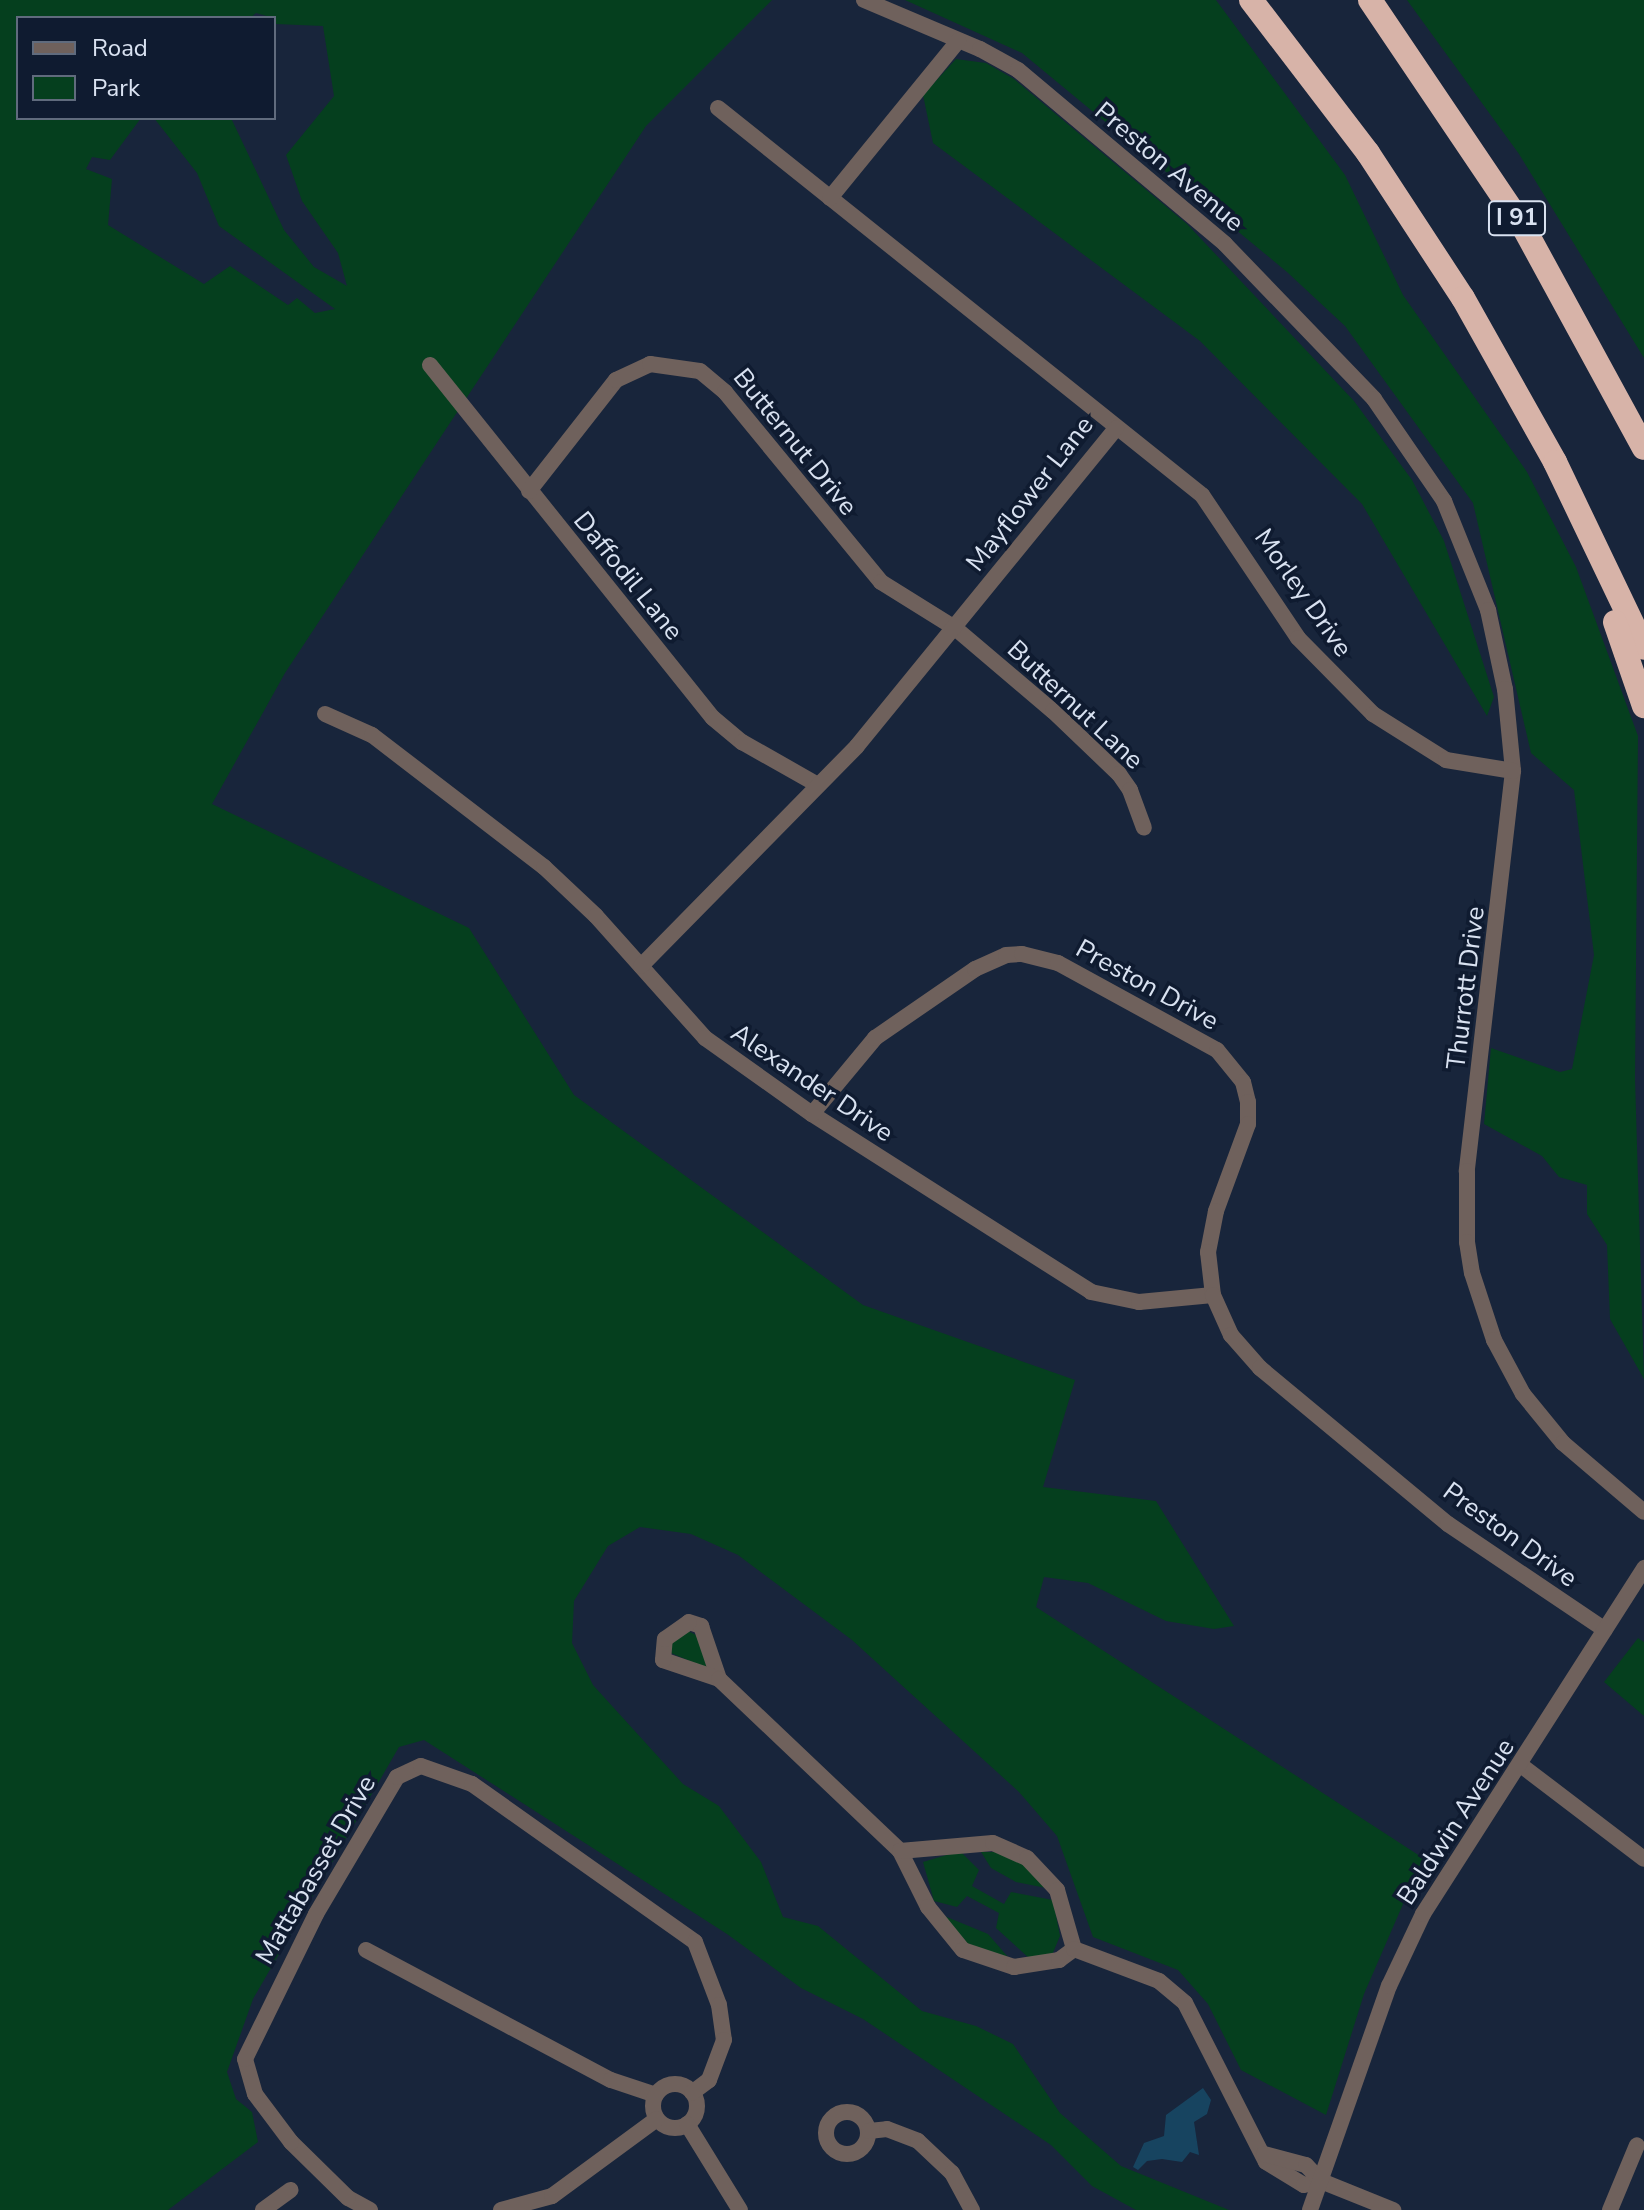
<!DOCTYPE html>
<html>
<head>
<meta charset="utf-8">
<style>
	body { margin:0 }
	#map { position:relative; width:1644px; height:2210px; overflow:hidden; background:#18253b; font-family:"Nunito Sans",sans-serif }
	div>[style] { position:absolute }
	.green>* { inset:0; background:#053f1e }
	.water>* { inset:0; background:#174460 }
	.minor>* { height:16px; margin:-8px; padding:0 8px; transform-origin:8px; border-radius:8px; background:#6f615c }
	.minor>.ring { margin:-8px; padding:0; box-sizing:content-box; background:none; border:16px solid #6f615c; border-radius:50% }
	.highway>* { height:24px; margin:-12px; padding:0 12px; transform-origin:12px; border-radius:12px; background:#d7b3a8 }
	span { translate:-50% -50%; white-space:nowrap; text-align:center; line-height:1.15; -webkit-text-stroke:7px #0f1b30; paint-order:stroke }
	.shield-label span { padding:2px 6px; background:#0f1b30; border:2px solid; border-radius:6px; -webkit-text-stroke-width:0 }
	.shield-label { font-size:24px; color:#d9e2f1; font-weight:700 }
	.street-label { font-size:26px; color:#d9e2f1 }
	.legend { position:absolute; left:16px; top:16px; width:260px; height:104px; box-sizing:border-box; background:#0f1b30; border:2px solid #606b7d; margin:0; padding:10px 14px; list-style:none; font-size:24px; color:#d9e2f1 }
	.legend li { display:flex; align-items:center; gap:16px; height:40px }
	.legend b { width:40px; border:2px solid #606b7d }
</style>
</head>
<body>
<div id="map">
	<div class="green">
		<i style="clip-path:polygon(evenodd,0 0,772px 0,646px 126px,285px 673px,212px 804px,469px 928px,574px 1095px,863px 1305px,1075px 1380px,1043px 1487px,1156px 1501px,1234px 1626px,1214px 1629px,1166px 1621px,1088px 1583px,1044px 1577px,1036px 1607px,1423px 1858px,1364px 1994px,1326px 2115px,1241px 2070px,1208px 2004px,1178px 1970px,1093px 1937px,1057px 1836px,1019px 1792px,852px 1640px,738px 1555px,691px 1534px,640px 1527px,608px 1546px,574px 1601px,572px 1643px,593px 1685px,683px 1784px,719px 1806px,761px 1862px,783px 1917px,818px 1926px,922px 2011px,976px 2026px,1013px 2044px,1060px 2113px,1121px 2166px,1229px 2210px,1136px 2210px,1092px 2186px,1051px 2145px,863px 2019px,801px 1988px,727px 1934px,424px 1740px,399px 1747px,253px 1999px,227px 2072px,236px 2099px,252px 2112px,258px 2142px,168px 2210px,0 2210px,0 0,256px 13px,274px 18px,276px 24px,323px 26px,334px 96px,286px 155px,302px 201px,338px 253px,347px 286px,314px 267px,284px 230px,231px 118px,154px 118px,197px 173px,219px 226px,335px 309px,315px 313px,297px 298px,288px 305px,230px 266px,204px 284px,108px 225px,112px 179px,86px 169px,92px 157px,110px 160px,141px 118px,18px 118px,18px 18px,250px 18px,256px 13px)"></i>
		<i style="clip-path:polygon(905px 0,1216px 0,1345px 175px,1403px 295px,1527px 472px,1576px 567px,1638px 736px,1635px 1079px,1644px 1379px,1610px 1319px,1607px 1245px,1587px 1214px,1587px 1185px,1559px 1177px,1542px 1156px,1484px 1124px,1491px 1048px,1560px 1072px,1572px 1069px,1594px 955px,1574px 790px,1531px 753px,1473px 503px,1345px 326px,1287px 272px,1022px 53px)"></i>
		<i style="clip-path:polygon(1407px 0,1644px 0,1644px 358px,1519px 154px)"></i>
		<i style="clip-path:polygon(956px 59px,986px 63px,1014px 79px,1187px 224px,1354px 401px,1412px 480px,1444px 541px,1494px 697px,1487px 716px,1362px 504px,1200px 341px,933px 143px,923px 95px)"></i>
		<i style="clip-path:polygon(688px 1631px,696px 1635px,711px 1670px,671px 1653px,672px 1643px)"></i>
		<i style="clip-path:polygon(1638px 1638px,1644px 1642px,1644px 1716px,1604px 1682px)"></i>
		<i style="clip-path:polygon(960px 1851px,979px 1870px,972px 1886px,1004px 1904px,1011px 1892px,1053px 1900px,1060px 1936px,1052px 1955px,1030px 1959px,996px 1928px,999px 1913px,967px 1896px,957px 1907px,934px 1901px,923px 1862px)"></i>
		<i style="clip-path:polygon(981px 1852px,998px 1852px,1026px 1866px,1046px 1888px,1016px 1882px,991px 1868px)"></i>
		<i style="clip-path:polygon(942px 1915px,988px 1934px,1008px 1957px,970px 1946px)"></i>
	</div>
	<div class="water">
		<i style="clip-path:polygon(1203px 2088px,1211px 2100px,1207px 2114px,1194px 2122px,1199px 2155px,1190px 2152px,1182px 2162px,1162px 2159px,1147px 2161px,1138px 2170px,1133px 2167px,1144px 2143px,1164px 2136px,1166px 2115px)"></i>
	</div>
	<div class="minor">
		<i style="left:864px;top:0;width:126px;rotate:22.9deg"></i>
		<i style="left:980px;top:49px;width:43px;rotate:28.9deg"></i>
		<i style="left:1018px;top:70px;width:270px;rotate:40deg"></i>
		<i style="left:1225px;top:244px;width:215px;rotate:46.1deg"></i>
		<i style="left:1374px;top:399px;width:124px;rotate:55.5deg"></i>
		<i style="left:1444px;top:501px;width:118px;rotate:68deg"></i>
		<i style="left:1488px;top:610px;width:81px;rotate:77.9deg"></i>
		<i style="left:1505px;top:689px;width:82px;rotate:84.4deg"></i>
		<i style="left:1513px;top:771px;width:403px;rotate:96.6deg"></i>
		<i style="left:1467px;top:1171px;width:71px;rotate:90deg"></i>
		<i style="left:1467px;top:1242px;width:31px;rotate:81deg"></i>
		<i style="left:1472px;top:1273px;width:71px;rotate:71.8deg"></i>
		<i style="left:1494px;top:1340px;width:61px;rotate:61.8deg"></i>
		<i style="left:1523px;top:1394px;width:63px;rotate:50.8deg"></i>
		<i style="left:1563px;top:1443px;width:106px;rotate:40.4deg"></i>
		<i style="left:718px;top:108px;width:620px;rotate:38.65deg"></i>
		<i style="left:1202px;top:495px;width:172px;rotate:56.1deg"></i>
		<i style="left:1298px;top:638px;width:107px;rotate:45.4deg"></i>
		<i style="left:1373px;top:714px;width:86px;rotate:32.2deg"></i>
		<i style="left:1446px;top:760px;width:68px;rotate:9.3deg"></i>
		<i style="left:830px;top:198px;width:203px;rotate:-50.8deg"></i>
		<i style="left:430px;top:365px;width:452px;rotate:51.3deg"></i>
		<i style="left:713px;top:718px;width:38px;rotate:40deg"></i>
		<i style="left:742px;top:742px;width:87px;rotate:29.5deg"></i>
		<i style="left:529px;top:491px;width:141px;rotate:-51.9deg"></i>
		<i style="left:616px;top:380px;width:38px;rotate:-25deg"></i>
		<i style="left:650px;top:364px;width:50px;rotate:8deg"></i>
		<i style="left:700px;top:371px;width:33px;rotate:40deg"></i>
		<i style="left:725px;top:392px;width:246px;rotate:50.6deg"></i>
		<i style="left:881px;top:582px;width:87px;rotate:31.9deg"></i>
		<i style="left:955px;top:628px;width:128px;rotate:40.3deg"></i>
		<i style="left:1053px;top:711px;width:91px;rotate:43.7deg"></i>
		<i style="left:1119px;top:774px;width:19px;rotate:55deg"></i>
		<i style="left:1130px;top:790px;width:40px;rotate:69.8deg"></i>
		<i style="left:325px;top:714px;width:51px;rotate:24.1deg"></i>
		<i style="left:372px;top:735px;width:217px;rotate:37.5deg"></i>
		<i style="left:544px;top:867px;width:71px;rotate:43.3deg"></i>
		<i style="left:596px;top:916px;width:164px;rotate:48.2deg"></i>
		<i style="left:705px;top:1038px;width:131px;rotate:35.4deg"></i>
		<i style="left:812px;top:1114px;width:331px;rotate:32.5deg"></i>
		<i style="left:1091px;top:1292px;width:49px;rotate:11.8deg"></i>
		<i style="left:1139px;top:1302px;width:74px;rotate:-5.4deg"></i>
		<i style="left:641px;top:966px;width:308px;rotate:-45.5deg"></i>
		<i style="left:857px;top:746px;width:410px;rotate:-50.8deg"></i>
		<i style="left:812px;top:1114px;width:99px;rotate:-50.3deg"></i>
		<i style="left:875px;top:1038px;width:121px;rotate:-34.6deg"></i>
		<i style="left:975px;top:969px;width:34px;rotate:-24deg"></i>
		<i style="left:1006px;top:955px;width:16px;rotate:-4deg"></i>
		<i style="left:1022px;top:954px;width:37px;rotate:14deg"></i>
		<i style="left:1058px;top:963px;width:181px;rotate:28.7deg"></i>
		<i style="left:1217px;top:1050px;width:41px;rotate:50.9deg"></i>
		<i style="left:1243px;top:1082px;width:21px;rotate:76deg"></i>
		<i style="left:1248px;top:1102px;width:22px;rotate:90deg"></i>
		<i style="left:1248px;top:1124px;width:93px;rotate:110.2deg"></i>
		<i style="left:1216px;top:1211px;width:42px;rotate:101deg"></i>
		<i style="left:1208px;top:1252px;width:43px;rotate:83.4deg"></i>
		<i style="left:1213px;top:1295px;width:44px;rotate:65.8deg"></i>
		<i style="left:1231px;top:1335px;width:44px;rotate:48.7deg"></i>
		<i style="left:1260px;top:1368px;width:244px;rotate:39.7deg"></i>
		<i style="left:1448px;top:1524px;width:189px;rotate:34deg"></i>
		<i style="left:689px;top:1622px;width:13px;rotate:18deg"></i>
		<i style="left:701px;top:1626px;width:56px;rotate:71.2deg"></i>
		<i style="left:719px;top:1679px;width:59px;rotate:-161.3deg"></i>
		<i style="left:663px;top:1660px;width:21px;rotate:-85deg"></i>
		<i style="left:665px;top:1639px;width:29px;rotate:-35deg"></i>
		<i style="left:719px;top:1679px;width:250px;rotate:43.5deg"></i>
		<i style="left:900px;top:1851px;width:63px;rotate:63.4deg"></i>
		<i style="left:928px;top:1907px;width:55px;rotate:50.9deg"></i>
		<i style="left:963px;top:1950px;width:54px;rotate:18.4deg"></i>
		<i style="left:1014px;top:1967px;width:46px;rotate:-8.8deg"></i>
		<i style="left:1059px;top:1960px;width:19px;rotate:-36deg"></i>
		<i style="left:1522px;top:1766px;width:153px;rotate:37.3deg"></i>
		<i style="left:900px;top:1851px;width:93px;rotate:-4.9deg"></i>
		<i style="left:993px;top:1843px;width:37px;rotate:24deg"></i>
		<i style="left:1027px;top:1858px;width:44px;rotate:46.8deg"></i>
		<i style="left:1057px;top:1890px;width:61px;rotate:73.9deg"></i>
		<i style="left:1074px;top:1949px;width:91px;rotate:20.6deg"></i>
		<i style="left:1159px;top:1981px;width:34px;rotate:40deg"></i>
		<i style="left:1185px;top:2003px;width:178px;rotate:63deg"></i>
		<i style="left:1266px;top:2162px;width:44px;rotate:31.2deg"></i>
		<i style="left:1304px;top:2185px;width:17px;rotate:-13deg"></i>
		<i style="left:366px;top:1950px;width:277px;rotate:28deg"></i>
		<i style="left:611px;top:2080px;width:47px;rotate:18.4deg"></i>
		<i class="ring" style="left:653px;top:2084px;width:28px;height:28px"></i>
		<i class="ring" style="left:826px;top:2112px;width:26px;height:26px"></i>
		<i style="left:687px;top:2124px;width:101px;rotate:58.4deg"></i>
		<i style="left:869px;top:2131px;width:18px;rotate:-6deg"></i>
		<i style="left:887px;top:2129px;width:33px;rotate:21deg"></i>
		<i style="left:918px;top:2141px;width:47px;rotate:43.3deg"></i>
		<i style="left:952px;top:2173px;width:42px;rotate:61.6deg"></i>
		<i style="left:1264px;top:2154px;width:43px;rotate:14.7deg"></i>
		<i style="left:1306px;top:2165px;width:22px;rotate:47deg"></i>
		<i style="left:1321px;top:2181px;width:78px;rotate:21.9deg"></i>
		<i style="left:263px;top:2210px;width:34px;rotate:-36deg"></i>
		<i style="left:370px;top:2210px;width:25px;rotate:-151deg"></i>
		<i style="left:348px;top:2198px;width:80px;rotate:-135.5deg"></i>
		<i style="left:291px;top:2142px;width:60px;rotate:-126.9deg"></i>
		<i style="left:255px;top:2094px;width:36px;rotate:-106deg"></i>
		<i style="left:245px;top:2059px;width:161px;rotate:-63.9deg"></i>
		<i style="left:316px;top:1914px;width:159px;rotate:-59.4deg"></i>
		<i style="left:397px;top:1777px;width:26px;rotate:-25deg"></i>
		<i style="left:421px;top:1766px;width:54px;rotate:19.4deg"></i>
		<i style="left:472px;top:1784px;width:273px;rotate:35.3deg"></i>
		<i style="left:695px;top:1942px;width:67px;rotate:69.1deg"></i>
		<i style="left:719px;top:2005px;width:35px;rotate:82deg"></i>
		<i style="left:724px;top:2040px;width:43px;rotate:110.6deg"></i>
		<i style="left:709px;top:2080px;width:21px;rotate:143deg"></i>
		<i style="left:501px;top:2210px;width:53px;rotate:-15.4deg"></i>
		<i style="left:552px;top:2196px;width:130px;rotate:-36.3deg"></i>
		<i style="left:1310px;top:2210px;width:238px;rotate:-70.6deg"></i>
		<i style="left:1389px;top:1986px;width:80px;rotate:-64.7deg"></i>
		<i style="left:1423px;top:1914px;width:411px;rotate:-57.4deg"></i>
		<i style="left:1610px;top:2210px;width:70px;rotate:-67.4deg"></i>
	</div>
	<div class="highway">
		<i style="left:1251px;top:0;width:193px;rotate:52.6deg"></i>
		<i style="left:1368px;top:153px;width:173px;rotate:56.8deg"></i>
		<i style="left:1463px;top:298px;width:188px;rotate:60.7deg"></i>
		<i style="left:1555px;top:462px;width:206px;rotate:64.4deg"></i>
		<i style="left:1370px;top:0;width:277px;rotate:56deg"></i>
		<i style="left:1525px;top:230px;width:248px;rotate:61.4deg"></i>
		<i style="left:1615px;top:622px;width:89px;rotate:71deg"></i>
	</div>
	<div class="shield-label">
		<span style="left:1517px;top:218px">I 91</span>
	</div>
	<div class="street-label">
		<span style="left:1169px;top:167px;rotate:40deg">Preston Avenue</span>
		<span style="left:795px;top:442px;rotate:51deg">Butternut Drive</span>
		<span style="left:1030px;top:494px;rotate:-52deg">Mayflower Lane</span>
		<span style="left:628px;top:576px;rotate:51deg">Daffodil Lane</span>
		<span style="left:1303px;top:593px;rotate:55deg">Morley Drive</span>
		<span style="left:1075px;top:705px;rotate:43deg">Butternut Lane</span>
		<span style="left:1147px;top:985px;rotate:29deg">Preston Drive</span>
		<span style="left:1466px;top:988px;rotate:-83deg">Thurrott Drive</span>
		<span style="left:812px;top:1083px;rotate:34deg">Alexander Drive</span>
		<span style="left:1510px;top:1535px;rotate:36deg">Preston Drive</span>
		<span style="left:1456px;top:1822px;rotate:-57deg">Baldwin Avenue</span>
		<span style="left:316px;top:1870px;rotate:-60deg">Mattabasset Drive</span>
	</div>
	<ul class="legend">
	<li><b style="height:10px;background:#6f615c"></b>Road</li>
	<li><b style="height:22px;background:#053f1e"></b>Park</li>
	</ul>
</div>
</body>
</html>
